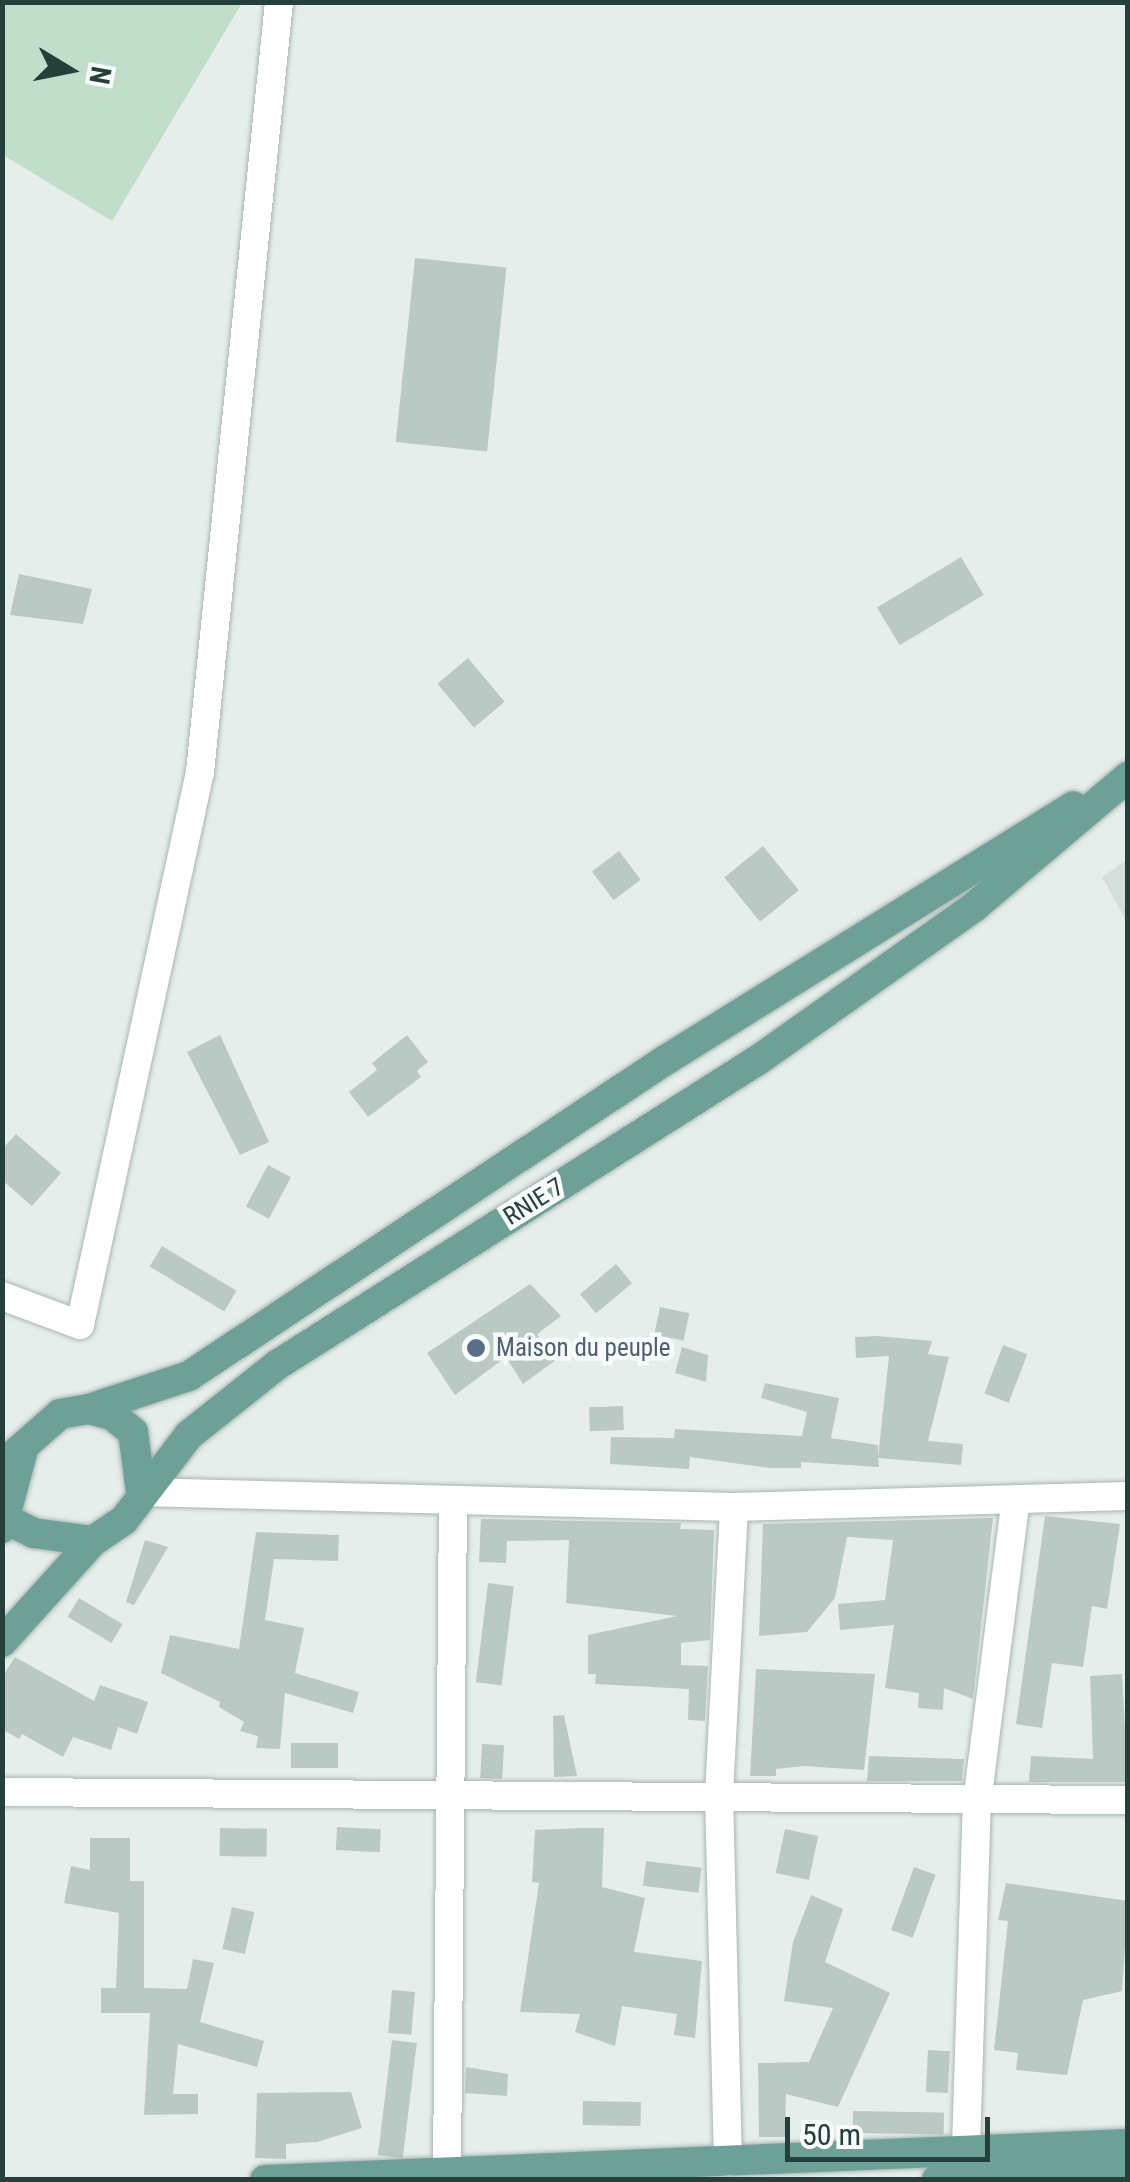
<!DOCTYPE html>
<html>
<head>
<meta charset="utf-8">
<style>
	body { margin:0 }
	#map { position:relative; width:1130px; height:2182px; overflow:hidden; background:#e6eeeb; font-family:"Roboto Condensed",sans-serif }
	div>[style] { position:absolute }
	.built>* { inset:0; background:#d4deda }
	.green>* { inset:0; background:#c0deca }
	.building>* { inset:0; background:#bbc9c4; transform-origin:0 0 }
	.roads { filter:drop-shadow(0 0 2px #a8b6b2) drop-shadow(0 0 2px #a8b6b2) }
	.minor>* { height:28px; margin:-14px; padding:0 14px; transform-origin:14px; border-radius:14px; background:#fff }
	.primary>* { height:30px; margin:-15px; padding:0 15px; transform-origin:15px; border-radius:15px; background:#6da197 }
	.dots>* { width:28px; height:28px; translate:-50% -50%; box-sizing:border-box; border:5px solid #f7fbf9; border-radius:50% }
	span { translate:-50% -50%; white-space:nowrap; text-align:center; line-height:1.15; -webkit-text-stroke:9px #f7fbf9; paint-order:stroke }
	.street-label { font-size:25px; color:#25403a }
	.service-label { font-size:25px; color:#4e5e75 }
	.left { translate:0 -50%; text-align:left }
	.frame { position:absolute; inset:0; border:5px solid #25403a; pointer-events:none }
	.north { position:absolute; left:20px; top:20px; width:100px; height:100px; -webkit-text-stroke:8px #f7fbf9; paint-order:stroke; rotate:100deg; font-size:28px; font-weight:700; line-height:40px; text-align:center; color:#25403a }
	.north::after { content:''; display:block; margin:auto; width:35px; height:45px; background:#25403a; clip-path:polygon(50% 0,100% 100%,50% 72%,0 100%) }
	.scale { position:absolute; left:785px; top:2117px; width:205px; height:45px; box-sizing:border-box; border:5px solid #25403a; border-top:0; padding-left:12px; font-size:30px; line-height:35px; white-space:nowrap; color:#25403a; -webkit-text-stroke:8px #f7fbf9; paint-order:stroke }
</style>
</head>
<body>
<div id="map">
	<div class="built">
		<i style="clip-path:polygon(1127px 860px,1127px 922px,1102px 877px)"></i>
	</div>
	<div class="green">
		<i style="clip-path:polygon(2px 3px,242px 3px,112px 221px,3px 155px)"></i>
	</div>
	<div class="building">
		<i style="left:415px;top:258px;width:92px;height:185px;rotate:6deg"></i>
		<i style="left:961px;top:557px;width:44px;height:98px;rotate:59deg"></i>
		<i style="clip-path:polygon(19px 574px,92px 589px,83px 624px,10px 615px)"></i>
		<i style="left:468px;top:658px;width:57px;height:40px;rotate:50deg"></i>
		<i style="left:763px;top:846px;width:57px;height:50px;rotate:51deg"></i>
		<i style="left:619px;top:851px;width:36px;height:34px;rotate:53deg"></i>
		<i style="clip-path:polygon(220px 1035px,269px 1142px,240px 1155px,187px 1052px)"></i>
		<i style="clip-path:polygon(407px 1035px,428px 1062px,417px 1071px,421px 1077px,368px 1117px,349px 1092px,377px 1070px,372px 1063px)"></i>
		<i style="clip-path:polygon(16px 1134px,61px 1173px,32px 1206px,2px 1180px,2px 1149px)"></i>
		<i style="left:268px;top:1165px;width:26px;height:47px;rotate:28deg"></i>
		<i style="left:162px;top:1246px;width:87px;height:24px;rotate:31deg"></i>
		<i style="left:616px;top:1264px;width:25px;height:47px;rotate:50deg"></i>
		<i style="clip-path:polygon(530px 1284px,561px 1316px,537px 1334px,556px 1360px,523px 1384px,506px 1357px,455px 1395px,427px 1353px)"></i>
		<i style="left:660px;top:1307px;width:30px;height:28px;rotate:12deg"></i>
		<i style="clip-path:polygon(877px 1336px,932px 1341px,928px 1354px,949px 1357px,928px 1441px,963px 1444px,961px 1465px,878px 1458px,879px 1467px,801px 1462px,801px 1468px,769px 1468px,690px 1457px,689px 1469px,610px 1464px,611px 1437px,674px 1438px,675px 1429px,802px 1436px,807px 1412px,761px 1398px,765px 1383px,839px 1398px,831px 1438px,878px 1445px,878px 1457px,889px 1356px,856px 1358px,855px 1337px)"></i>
		<i style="left:1003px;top:1345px;width:26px;height:52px;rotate:21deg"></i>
		<i style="clip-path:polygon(682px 1347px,708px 1355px,706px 1382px,675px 1373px)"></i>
		<i style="left:623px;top:1406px;width:24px;height:34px;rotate:88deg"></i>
		<i style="clip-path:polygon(1045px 1516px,1120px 1524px,1107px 1609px,1092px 1606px,1083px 1667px,1052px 1663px,1042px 1728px,1016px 1724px)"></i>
		<i style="clip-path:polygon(993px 1518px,973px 1699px,944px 1688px,943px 1710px,918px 1708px,919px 1693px,885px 1688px,894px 1625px,840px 1630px,838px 1604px,885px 1600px,893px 1540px,847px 1537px,835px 1598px,807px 1632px,759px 1636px,763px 1524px)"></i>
		<i style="clip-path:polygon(481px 1519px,681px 1523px,680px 1529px,714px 1530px,710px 1640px,681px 1643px,681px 1665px,708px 1666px,705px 1721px,688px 1720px,689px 1689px,595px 1684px,596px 1674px,588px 1674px,588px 1635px,677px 1616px,566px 1603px,569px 1540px,507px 1541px,506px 1563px,479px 1562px)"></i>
		<i style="clip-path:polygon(256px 1532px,339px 1535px,338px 1561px,274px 1559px,265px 1620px,304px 1628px,295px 1673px,359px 1692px,353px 1713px,285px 1693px,280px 1749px,256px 1748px,258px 1736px,240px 1731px,244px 1722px,219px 1707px,220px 1702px,161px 1673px,170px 1635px,239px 1649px)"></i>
		<i style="clip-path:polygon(145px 1540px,168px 1547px,134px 1605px,126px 1602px)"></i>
		<i style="left:488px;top:1583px;width:26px;height:100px;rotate:7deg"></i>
		<i style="left:79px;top:1598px;width:51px;height:22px;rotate:31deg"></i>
		<i style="clip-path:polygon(15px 1657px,94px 1701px,100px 1685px,148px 1702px,137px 1734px,118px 1727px,111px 1750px,73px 1737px,63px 1757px,22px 1734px,19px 1739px,2px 1729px,2px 1677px)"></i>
		<i style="clip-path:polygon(756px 1669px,875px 1674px,864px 1770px,803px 1766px,776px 1769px,776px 1776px,750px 1776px)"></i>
		<i style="clip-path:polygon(1122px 1674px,1128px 1782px,1029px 1782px,1031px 1756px,1093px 1759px,1090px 1676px)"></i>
		<i style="clip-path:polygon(564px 1715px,577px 1776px,554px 1777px,553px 1716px)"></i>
		<i style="left:338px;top:1743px;width:25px;height:47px;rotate:90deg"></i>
		<i style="left:482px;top:1744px;width:22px;height:34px;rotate:3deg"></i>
		<i style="clip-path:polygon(869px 1756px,964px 1759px,962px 1781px,867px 1781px)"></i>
		<i style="left:337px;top:1827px;width:44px;height:23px;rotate:3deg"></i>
		<i style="left:220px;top:1828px;width:47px;height:28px;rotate:1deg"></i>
		<i style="clip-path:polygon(582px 1828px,604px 1828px,602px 1887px,645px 1898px,634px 1952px,702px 1961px,695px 2038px,674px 2035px,677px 2014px,622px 2006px,615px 2046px,575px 2032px,580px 2014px,520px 2012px,539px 1883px,532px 1882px,535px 1830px)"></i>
		<i style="left:785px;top:1829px;width:34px;height:45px;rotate:12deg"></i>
		<i style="clip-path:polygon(90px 1838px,130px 1838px,130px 1881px,144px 1881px,144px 1988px,187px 1989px,193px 1959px,214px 1963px,200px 2022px,264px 2041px,257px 2067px,178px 2044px,173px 2094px,198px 2094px,198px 2114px,144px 2115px,150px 2013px,101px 2013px,101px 1988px,116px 1988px,119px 1913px,64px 1903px,71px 1866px,90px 1870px)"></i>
		<i style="left:646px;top:1861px;width:56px;height:25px;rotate:7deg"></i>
		<i style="left:914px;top:1867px;width:23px;height:67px;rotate:20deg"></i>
		<i style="clip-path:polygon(1006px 1883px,1128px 1901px,1122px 1991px,1083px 2000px,1067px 2075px,1016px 2070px,1018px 2053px,994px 2050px,1008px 1921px,998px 1920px)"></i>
		<i style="clip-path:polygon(811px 1895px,843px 1909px,825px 1962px,890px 1993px,838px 2107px,786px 2094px,785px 2137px,759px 2137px,758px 2063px,809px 2062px,833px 2008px,784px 2001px,793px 1942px)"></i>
		<i style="left:232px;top:1907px;width:23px;height:43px;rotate:13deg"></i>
		<i style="left:392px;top:1990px;width:23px;height:43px;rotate:5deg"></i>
		<i style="left:392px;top:2040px;width:25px;height:116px;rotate:7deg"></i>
		<i style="left:928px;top:2050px;width:22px;height:42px;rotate:3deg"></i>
		<i style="clip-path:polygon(466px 2067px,508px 2074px,507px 2096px,465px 2093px)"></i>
		<i style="clip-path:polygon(351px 2092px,362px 2128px,317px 2142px,286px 2144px,286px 2159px,255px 2158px,257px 2093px)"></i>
		<i style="left:583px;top:2101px;width:58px;height:24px;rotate:1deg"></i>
		<i style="left:853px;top:2111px;width:91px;height:22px;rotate:1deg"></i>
	</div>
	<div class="roads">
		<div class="minor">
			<i style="left:2px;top:1296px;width:83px;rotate:20.4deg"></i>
			<i style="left:80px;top:1325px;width:566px;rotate:-77.76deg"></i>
			<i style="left:200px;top:772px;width:774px;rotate:-84.14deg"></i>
			<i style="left:141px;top:1492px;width:593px;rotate:1.45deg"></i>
			<i style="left:734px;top:1507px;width:394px;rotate:-1.6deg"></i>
			<i style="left:2px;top:1792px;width:1126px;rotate:0.41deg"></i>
			<i style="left:966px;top:2148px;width:346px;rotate:-88.2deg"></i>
			<i style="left:977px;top:1802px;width:305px;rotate:-82.7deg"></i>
			<i style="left:728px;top:2162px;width:367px;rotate:-91.4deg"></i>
			<i style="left:719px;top:1795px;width:288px;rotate:-87deg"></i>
			<i style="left:447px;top:2172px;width:671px;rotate:-89.49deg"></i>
		</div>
		<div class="primary">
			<i style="left:89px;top:1409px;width:105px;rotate:-18.3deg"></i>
			<i style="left:189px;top:1376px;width:570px;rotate:-33.55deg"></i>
			<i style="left:664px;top:1061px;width:482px;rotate:-31.9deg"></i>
			<i style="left:2px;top:1465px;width:77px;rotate:-41.3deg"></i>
			<i style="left:60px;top:1414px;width:29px;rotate:-10deg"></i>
			<i style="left:89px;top:1409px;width:24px;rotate:15deg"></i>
			<i style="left:112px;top:1415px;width:27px;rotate:39deg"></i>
			<i style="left:133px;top:1432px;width:61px;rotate:82.4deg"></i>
			<i style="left:2px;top:1517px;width:35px;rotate:27deg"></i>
			<i style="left:33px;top:1533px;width:61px;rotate:7.6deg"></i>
			<i style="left:2px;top:1528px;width:85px;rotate:-75deg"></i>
			<i style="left:2px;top:1642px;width:136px;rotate:-48deg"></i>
			<i style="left:93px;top:1541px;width:37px;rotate:-34deg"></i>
			<i style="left:124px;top:1520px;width:107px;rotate:-52.6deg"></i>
			<i style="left:189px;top:1435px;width:112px;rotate:-38.5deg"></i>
			<i style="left:277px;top:1365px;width:570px;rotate:-32.38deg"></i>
			<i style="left:758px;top:1060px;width:265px;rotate:-35.3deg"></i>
			<i style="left:974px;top:907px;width:202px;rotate:-40.2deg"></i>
			<i style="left:265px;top:2180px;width:864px;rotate:-2.39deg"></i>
			<i style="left:937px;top:2180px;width:191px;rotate:-2.4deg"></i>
		</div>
	</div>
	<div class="dots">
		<i style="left:476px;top:1348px;background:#5c6f8a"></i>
	</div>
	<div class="street-label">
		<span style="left:534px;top:1202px;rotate:-32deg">RNIE 7</span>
	</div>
	<div class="service-label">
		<span class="left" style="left:496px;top:1348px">Maison du peuple</span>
	</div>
	<div class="frame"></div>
	<div class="north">N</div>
	<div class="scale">50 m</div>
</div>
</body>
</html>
